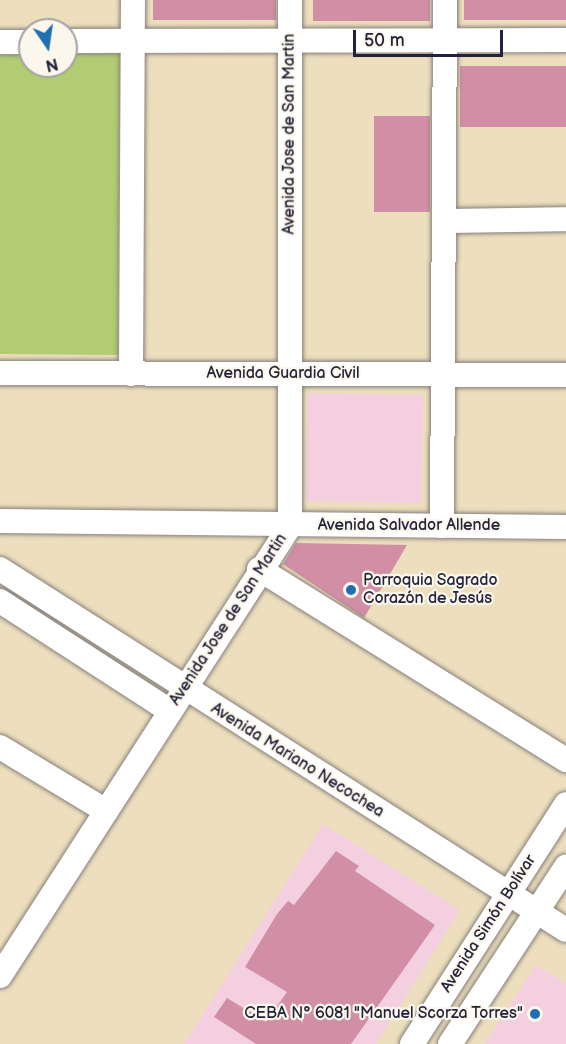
<!DOCTYPE html>
<html>
<head>
<meta charset="utf-8">
<style>
	body { margin:0 }
	#map { position:relative; width:566px; height:1044px; overflow:hidden; background:#eddfbe; font-family:"Balsamiq Sans",sans-serif }
	div>[style] { position:absolute }
	.built>* { inset:0; background:#f3cfdf; transform-origin:0 0 }
	.green>* { inset:0; background:#b1cc72 }
	.building>* { inset:0; background:#d18ea5; transform-origin:0 0 }
	.roads { filter:drop-shadow(0 0 2px #88807c) drop-shadow(0 0 2px #88807c) }
	.minor>* { height:24px; margin:-12px; padding:0 12px; transform-origin:12px; border-radius:12px; background:#fff }
	.dots>* { width:16px; height:16px; translate:-50% -50%; box-sizing:border-box; border:3px solid #fbf7ec; border-radius:50% }
	span { translate:-50% -50%; white-space:nowrap; text-align:center; line-height:1.15; -webkit-text-stroke:4.5px #fbf7ec; paint-order:stroke }
	.street-label { font-size:16px; color:#22223b }
	.poi-label { font-size:16px; color:#22223b }
	.left { translate:0 -50%; text-align:left }
	.right { translate:-100% -50%; text-align:right }
	.north { position:absolute; left:18px; top:18px; width:60px; height:60px; box-sizing:border-box; background:#fbf7ec; border:2px solid #a4a2a5; border-radius:50%; rotate:167deg; font-size:16px; font-weight:700; line-height:24px; text-align:center; color:#22223b }
	.north::after { content:''; display:block; margin:auto; width:21px; height:27px; background:#1f6fb2; clip-path:polygon(50% 0,100% 100%,50% 72%,0 100%) }
	.scale { position:absolute; left:353px; top:30px; width:150px; height:27px; box-sizing:border-box; border:3px solid #22223b; border-top:0; padding-left:8px; font-size:18px; line-height:21px; white-space:nowrap; color:#22223b; -webkit-text-stroke:4px #fbf7ec; paint-order:stroke }
</style>
</head>
<body>
<div id="map">
	<div class="built">
		<i style="left:423px;top:395px;width:108px;height:115px;rotate:91deg"></i>
		<i style="clip-path:polygon(323px 824px,460px 910px,376px 1044px,184px 1044px)"></i>
		<i style="clip-path:polygon(536px 965px,566px 984px,566px 1044px,485px 1044px)"></i>
	</div>
	<div class="green">
		<i style="clip-path:polygon(120px 53px,118px 355px,0 354px,0 55px,30px 55px,30px 66px,66px 66px,66px 54px)"></i>
	</div>
	<div class="building">
		<i style="left:153px;top:0;width:123px;height:20px"></i>
		<i style="left:313px;top:0;width:117px;height:21px"></i>
		<i style="left:464px;top:0;width:102px;height:20px"></i>
		<i style="left:460px;top:66px;width:106px;height:61px"></i>
		<i style="left:374px;top:116px;width:56px;height:96px"></i>
		<i style="clip-path:polygon(296px 543px,407px 545px,364px 618px,283px 564px)"></i>
		<i style="clip-path:polygon(336px 851px,359px 866px,355px 871px,435px 925px,351px 1044px,256px 1044px,214px 1017px,227px 998px,266px 1022px,287px 992px,245px 967px,277px 914px,288px 901px,294px 905px)"></i>
	</div>
	<div class="roads">
		<div class="minor">
			<i style="left:66px;top:41px;width:500px;rotate:-0.11deg"></i>
			<i style="left:0;top:42px;width:30px"></i>
			<i style="left:444px;top:221px;width:122px;rotate:-0.9deg"></i>
			<i style="left:0;top:373px;width:566px;rotate:0.2deg"></i>
			<i style="left:131px;top:374px;width:374px;rotate:-89.7deg"></i>
			<i style="left:0;top:521px;width:566px;rotate:0.61deg"></i>
			<i style="left:442px;top:526px;width:526px;rotate:-89.67deg"></i>
			<i style="left:0;top:569px;width:671px;rotate:32.53deg"></i>
			<i style="left:259px;top:569px;width:362px;rotate:31.9deg"></i>
			<i style="left:0;top:601px;width:202px;rotate:32.9deg"></i>
			<i style="left:0;top:747px;width:124px;rotate:31.1deg"></i>
			<i style="left:0;top:976px;width:535px;rotate:-57.2deg"></i>
			<i style="left:290px;top:526px;width:526px;rotate:-90deg"></i>
			<i style="left:412px;top:1044px;width:285px;rotate:-57.3deg"></i>
			<i style="left:450px;top:1044px;width:212px;rotate:-56.8deg"></i>
		</div>
	</div>
	<div class="dots">
		<i style="left:351px;top:590px;background:#1f6fb2"></i>
		<i style="left:535px;top:1014px;background:#1f6fb2"></i>
	</div>
	<div class="street-label">
		<span style="left:290px;top:134px;rotate:-90deg">Avenida Jose de San Martin</span>
		<span style="left:283px;top:374px">Avenida Guardia Civil</span>
		<span style="left:409px;top:526px">Avenida Salvador Allende</span>
		<span style="left:229px;top:620px;rotate:-57deg">Avenida Jose de San Martin</span>
		<span style="left:297px;top:761px;rotate:32deg">Avenida Mariano Necochea</span>
		<span style="left:489px;top:924px;rotate:-57deg">Avenida Simón Bolívar</span>
	</div>
	<div class="poi-label">
		<span class="left" style="left:363px;top:590px">Parroquia Sagrado<br>Corazón de Jesús</span>
		<span class="right" style="left:523px;top:1014px">CEBA N° 6081 "Manuel Scorza Torres"</span>
	</div>
	<div class="north">N</div>
	<div class="scale">50 m</div>
</div>
</body>
</html>
